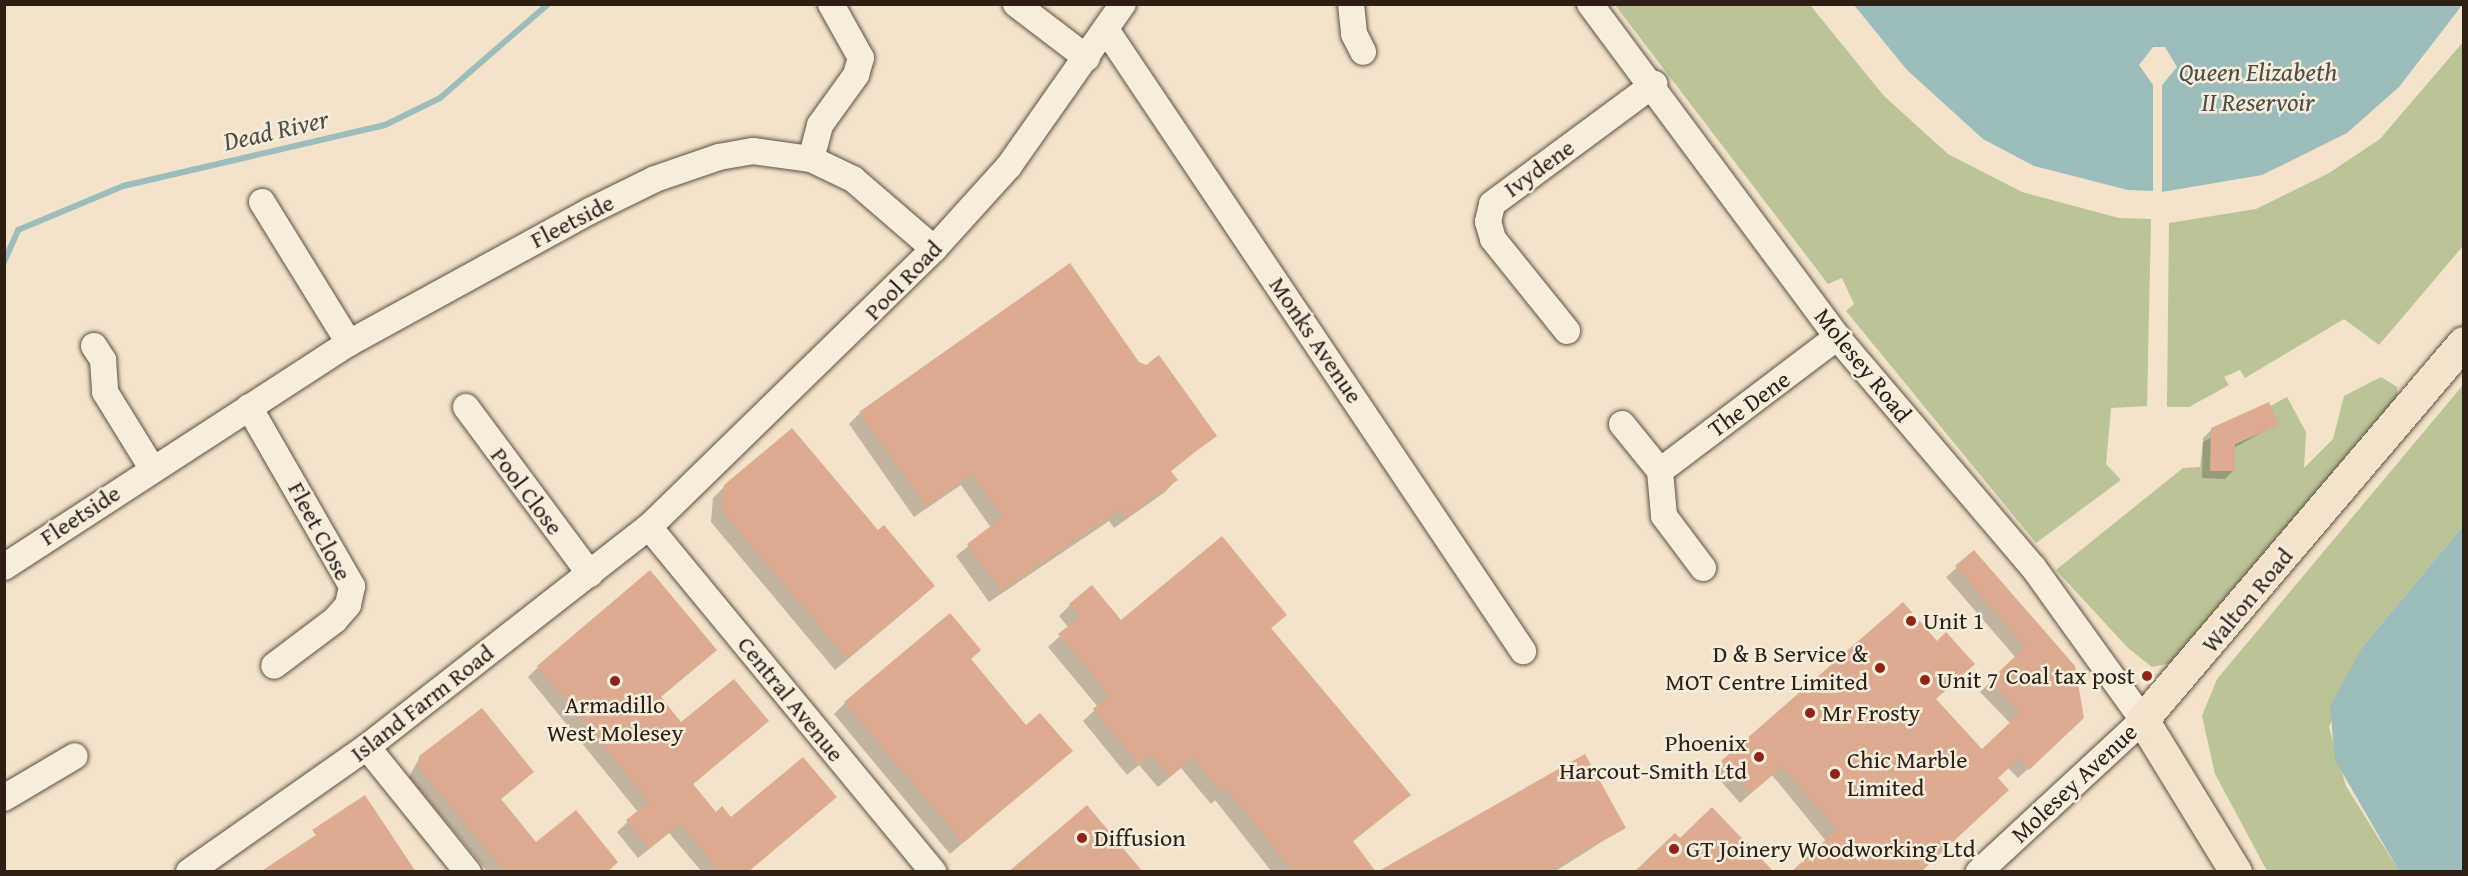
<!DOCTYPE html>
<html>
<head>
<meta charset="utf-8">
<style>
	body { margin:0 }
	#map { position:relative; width:2468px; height:876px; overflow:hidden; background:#f2e3ca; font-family:"Gentium Book Plus",serif }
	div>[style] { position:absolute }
	.green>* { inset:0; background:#bac497 }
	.water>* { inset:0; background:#9cbdbb }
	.shadow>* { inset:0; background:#0003 }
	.stream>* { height:6px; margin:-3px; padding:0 3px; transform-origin:3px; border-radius:3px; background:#9cbdbb }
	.building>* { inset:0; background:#ddac90 }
	.roads { filter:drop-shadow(0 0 2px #5e5042) drop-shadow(0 0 2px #5e5042) }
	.minor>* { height:26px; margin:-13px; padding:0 13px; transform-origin:13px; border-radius:13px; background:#f7eddd }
	.major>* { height:32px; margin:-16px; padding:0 16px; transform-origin:16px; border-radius:16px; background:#f2e3ca }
	.dots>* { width:16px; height:16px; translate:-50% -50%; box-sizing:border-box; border:3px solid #f7eddd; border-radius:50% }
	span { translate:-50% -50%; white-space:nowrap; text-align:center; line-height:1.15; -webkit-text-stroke:5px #f7eddd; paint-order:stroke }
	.street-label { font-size:24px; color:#2d1f14 }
	.poi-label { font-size:24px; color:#2d1f14 }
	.left { translate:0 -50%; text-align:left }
	.right { translate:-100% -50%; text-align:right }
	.water-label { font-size:26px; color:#4e4e46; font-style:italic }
	.frame { position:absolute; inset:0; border:6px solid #2d1f14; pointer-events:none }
</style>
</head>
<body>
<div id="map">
	<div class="green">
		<i style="clip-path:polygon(1615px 5px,1810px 5px,1884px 96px,1948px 154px,2022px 192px,2119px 218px,2151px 219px,2147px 406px,2111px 408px,2106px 464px,2121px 480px,2036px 543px,1846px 311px,1854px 304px,1842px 278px,1828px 284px)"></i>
		<i style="clip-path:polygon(2463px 42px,2463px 246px,2379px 345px,2344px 319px,2245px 378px,2240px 370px,2224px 377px,2229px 385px,2189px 407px,2167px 407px,2169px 223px,2256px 209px,2329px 173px,2380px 139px)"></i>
		<i style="clip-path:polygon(2381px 377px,2397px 387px,2398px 403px,2172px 663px,2152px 667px,2128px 648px,2056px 570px,2183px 468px,2200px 467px,2203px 442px,2287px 397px,2306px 432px,2304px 468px,2333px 439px,2344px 396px)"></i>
		<i style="clip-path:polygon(2463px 385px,2463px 526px,2363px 646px,2329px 727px,2346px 786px,2399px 871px,2267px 871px,2215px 774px,2202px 716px,2217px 679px)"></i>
	</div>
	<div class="water">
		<i style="clip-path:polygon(2463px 4px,2399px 87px,2347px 133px,2262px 175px,2162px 192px,2162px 85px,2177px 67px,2165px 47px,2153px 47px,2139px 65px,2153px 85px,2153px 191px,2128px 190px,2034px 166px,1983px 139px,1907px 70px,1854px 5px)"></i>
		<i style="clip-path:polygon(2463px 526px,2463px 871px,2399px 871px,2335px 760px,2330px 706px,2363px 646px)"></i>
	</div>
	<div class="shadow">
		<i style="clip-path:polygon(1138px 363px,1215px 436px,1170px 472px,1176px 480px,1165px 492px,1114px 528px,1109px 521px,989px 602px,956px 556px,991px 528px,961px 485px,914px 517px,849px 424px,860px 413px)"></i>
		<i style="clip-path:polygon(2277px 424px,2234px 448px,2234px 470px,2225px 479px,2202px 478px,2203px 438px,2212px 429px)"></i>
		<i style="clip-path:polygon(725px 486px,922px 597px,835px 670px,711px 522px,713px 498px)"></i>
		<i style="clip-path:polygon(1974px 553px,2072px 727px,2018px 778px,2008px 768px,1997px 778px,2007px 790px,1921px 872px,1792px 872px,1826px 841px,1772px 775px,1740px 803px,1712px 771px,1722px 762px,1935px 700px,1982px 751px,2011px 724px,1980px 692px,2016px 658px,1946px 577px)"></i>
		<i style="clip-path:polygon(1070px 605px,1120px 622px,1285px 615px,1270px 629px,1409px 795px,1352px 842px,1374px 872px,1272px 872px,1215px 800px,1211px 804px,1181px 768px,1158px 787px,1139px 765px,1127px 775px,1083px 721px,1098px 707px,1048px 647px,1069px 628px,1059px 616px)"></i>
		<i style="clip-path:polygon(970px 660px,1026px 727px,1071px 751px,950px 854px,834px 714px,845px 703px)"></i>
		<i style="clip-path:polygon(538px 667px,660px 698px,681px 724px,767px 721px,692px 785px,747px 872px,702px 872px,669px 833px,638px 858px,617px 832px,638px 812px,528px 677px)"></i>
		<i style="clip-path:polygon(420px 757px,499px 800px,535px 844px,607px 872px,488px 872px,409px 777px)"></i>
		<i style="clip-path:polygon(1625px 827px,1554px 872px,1380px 872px)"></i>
	</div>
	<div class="stream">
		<i style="left:4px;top:262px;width:35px;rotate:-66deg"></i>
		<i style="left:18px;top:230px;width:114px;rotate:-22.7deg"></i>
		<i style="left:123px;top:186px;width:269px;rotate:-13.1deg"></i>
		<i style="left:385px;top:125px;width:61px;rotate:-26.1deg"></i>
		<i style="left:440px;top:98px;width:143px;rotate:-41deg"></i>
	</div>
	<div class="building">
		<i style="clip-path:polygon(1070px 263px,1139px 362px,1146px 365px,1159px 355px,1217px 436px,1170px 470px,1178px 480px,1126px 518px,1120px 510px,1001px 591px,967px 544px,1003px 517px,972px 475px,926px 507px,859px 412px)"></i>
		<i style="clip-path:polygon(2269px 402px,2279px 425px,2235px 444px,2235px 471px,2210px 471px,2211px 428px)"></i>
		<i style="clip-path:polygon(792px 428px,878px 530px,884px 525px,935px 586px,847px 659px,721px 510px,724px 485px)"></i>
		<i style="clip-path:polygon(1222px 536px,1287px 615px,1271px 628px,1411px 795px,1353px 841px,1376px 872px,1293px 872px,1227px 790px,1223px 794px,1193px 758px,1170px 777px,1151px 755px,1139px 765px,1093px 709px,1109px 695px,1058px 634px,1080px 617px,1069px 604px,1092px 585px,1121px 620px)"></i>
		<i style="clip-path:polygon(1974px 550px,2075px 666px,2084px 718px,2029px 770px,2019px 759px,1998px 778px,2009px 790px,1920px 872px,1791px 872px,1837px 829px,1782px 767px,1750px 794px,1721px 761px,1903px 602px,1937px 641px,1946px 632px,1975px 664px,1936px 699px,1982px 749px,2020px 713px,1989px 681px,2025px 647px,1955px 566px)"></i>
		<i style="clip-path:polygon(650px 570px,717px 650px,661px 697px,681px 722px,734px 679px,769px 721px,693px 784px,716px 812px,722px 806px,731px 817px,803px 757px,837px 797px,748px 872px,720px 872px,680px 824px,649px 849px,626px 820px,649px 802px,537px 666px)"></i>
		<i style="clip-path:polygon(950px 613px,981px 650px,971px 659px,1026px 725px,1040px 713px,1073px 751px,963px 843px,844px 702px)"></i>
		<i style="clip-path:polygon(482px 708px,534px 772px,501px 799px,536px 842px,576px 810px,618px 862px,607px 872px,506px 872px,499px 865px,418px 767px,419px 756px)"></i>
		<i style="clip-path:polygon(1585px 754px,1626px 828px,1547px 872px,1377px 872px)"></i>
		<i style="clip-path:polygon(365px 795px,416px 872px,260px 872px,316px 835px,312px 830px)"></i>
		<i style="clip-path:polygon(1087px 805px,1143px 872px,1008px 872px)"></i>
		<i style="clip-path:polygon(1712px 807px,1774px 872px,1634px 872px,1675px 833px,1680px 838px)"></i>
	</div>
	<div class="roads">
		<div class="minor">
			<i style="left:1016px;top:4px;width:89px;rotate:37.3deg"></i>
			<i style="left:1351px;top:4px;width:30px;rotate:84deg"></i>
			<i style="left:1354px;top:34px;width:20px;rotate:63deg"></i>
			<i style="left:1590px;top:4px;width:415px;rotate:53.4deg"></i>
			<i style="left:1837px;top:337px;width:302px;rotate:49.6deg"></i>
			<i style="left:2033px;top:567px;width:188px;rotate:54.3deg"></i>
			<i style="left:2143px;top:720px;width:224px;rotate:137.2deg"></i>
			<i style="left:1107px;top:31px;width:747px;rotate:56.14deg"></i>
			<i style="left:811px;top:159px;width:35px;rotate:-75deg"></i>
			<i style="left:820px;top:125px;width:62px;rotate:-54.2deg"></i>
			<i style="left:856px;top:75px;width:18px;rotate:-74deg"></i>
			<i style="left:861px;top:58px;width:62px;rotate:-119.1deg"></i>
			<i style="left:262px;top:202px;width:166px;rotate:58.3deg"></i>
			<i style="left:1567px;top:331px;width:118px;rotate:-128.8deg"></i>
			<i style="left:1493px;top:239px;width:18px;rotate:-106deg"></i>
			<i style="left:1488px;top:222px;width:18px;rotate:-77deg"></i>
			<i style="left:1492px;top:204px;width:202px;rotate:-36.5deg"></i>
			<i style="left:94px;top:346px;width:17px;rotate:57deg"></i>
			<i style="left:103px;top:360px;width:32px;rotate:86deg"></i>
			<i style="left:105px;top:392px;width:89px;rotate:58.3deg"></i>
			<i style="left:249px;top:407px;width:207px;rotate:60.1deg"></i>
			<i style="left:352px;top:586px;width:19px;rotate:102deg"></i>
			<i style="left:348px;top:605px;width:20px;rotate:131deg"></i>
			<i style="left:335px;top:620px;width:76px;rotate:143deg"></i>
			<i style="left:466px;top:407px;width:208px;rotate:53.4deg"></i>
			<i style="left:1622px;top:424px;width:60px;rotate:51deg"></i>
			<i style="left:1660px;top:471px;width:222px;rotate:-37.1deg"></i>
			<i style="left:1660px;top:471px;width:45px;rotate:84.9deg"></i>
			<i style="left:1664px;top:516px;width:65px;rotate:53.1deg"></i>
			<i style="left:649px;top:527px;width:447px;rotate:50.5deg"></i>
			<i style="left:4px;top:567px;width:411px;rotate:-33deg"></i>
			<i style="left:349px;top:343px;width:275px;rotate:-28.7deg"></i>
			<i style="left:590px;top:211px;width:72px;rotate:-26.2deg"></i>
			<i style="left:655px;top:179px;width:68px;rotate:-19deg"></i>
			<i style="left:719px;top:157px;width:35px;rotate:-10deg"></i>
			<i style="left:753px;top:151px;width:59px;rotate:7.9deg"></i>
			<i style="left:811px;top:159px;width:47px;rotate:25.5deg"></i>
			<i style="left:853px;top:179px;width:107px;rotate:40.8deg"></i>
			<i style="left:367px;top:747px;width:161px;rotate:51.1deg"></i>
			<i style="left:4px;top:798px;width:82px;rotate:-30.6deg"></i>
			<i style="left:189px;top:872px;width:218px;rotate:-35.1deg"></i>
			<i style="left:367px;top:747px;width:358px;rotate:-38deg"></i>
			<i style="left:649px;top:527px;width:398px;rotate:-44.3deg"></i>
			<i style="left:934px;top:249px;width:112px;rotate:-47.9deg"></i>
			<i style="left:1009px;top:166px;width:198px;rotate:-54.9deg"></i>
		</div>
		<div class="major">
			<i style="left:2236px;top:872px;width:178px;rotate:-121.5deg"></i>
			<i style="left:2143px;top:720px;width:495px;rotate:-49.6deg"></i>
		</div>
	</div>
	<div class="dots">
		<i style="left:1911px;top:621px;background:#8f2418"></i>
		<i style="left:1880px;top:668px;background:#8f2418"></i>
		<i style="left:2147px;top:676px;background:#8f2418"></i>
		<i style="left:1925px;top:680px;background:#8f2418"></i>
		<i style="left:615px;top:681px;background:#8f2418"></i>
		<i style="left:1810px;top:713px;background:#8f2418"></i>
		<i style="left:1759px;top:757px;background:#8f2418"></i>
		<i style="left:1835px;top:774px;background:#8f2418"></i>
		<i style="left:1082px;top:838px;background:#8f2418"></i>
		<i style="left:1674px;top:849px;background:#8f2418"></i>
	</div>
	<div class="street-label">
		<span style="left:1539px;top:168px;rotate:-36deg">Ivydene</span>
		<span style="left:572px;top:221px;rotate:-27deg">Fleetside</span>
		<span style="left:903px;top:280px;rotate:-46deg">Pool Road</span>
		<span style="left:1316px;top:340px;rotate:56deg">Monks Avenue</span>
		<span style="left:1863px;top:365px;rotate:51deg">Molesey Road</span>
		<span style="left:1749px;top:404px;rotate:-36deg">The Dene</span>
		<span style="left:527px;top:491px;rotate:53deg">Pool Close</span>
		<span style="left:80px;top:515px;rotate:-33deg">Fleetside</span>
		<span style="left:320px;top:531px;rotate:62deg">Fleet Close</span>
		<span style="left:2247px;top:600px;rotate:-50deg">Walton Road</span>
		<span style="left:791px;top:699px;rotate:51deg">Central Avenue</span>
		<span style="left:422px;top:703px;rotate:-38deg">Island Farm Road</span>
		<span style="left:2074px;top:783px;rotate:-43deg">Molesey Avenue</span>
	</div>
	<div class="poi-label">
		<span class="left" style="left:1923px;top:621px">Unit 1</span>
		<span class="right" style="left:1868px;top:668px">D &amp; B Service &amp;<br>MOT Centre Limited</span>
		<span class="right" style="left:2135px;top:676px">Coal tax post</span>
		<span class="left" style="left:1937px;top:680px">Unit 7</span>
		<span style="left:615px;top:719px">Armadillo<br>West Molesey</span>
		<span class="left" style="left:1822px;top:713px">Mr Frosty</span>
		<span class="right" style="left:1747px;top:757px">Phoenix<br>Harcout-Smith Ltd</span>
		<span class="left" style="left:1847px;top:774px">Chic Marble<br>Limited</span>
		<span class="left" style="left:1094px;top:838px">Diffusion</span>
		<span class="left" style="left:1686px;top:849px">GT Joinery Woodworking Ltd</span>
	</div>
	<div class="water-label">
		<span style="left:2258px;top:87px">Queen Elizabeth<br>II Reservoir</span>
		<span style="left:276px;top:130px;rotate:-13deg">Dead River</span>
	</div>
	<div class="frame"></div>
</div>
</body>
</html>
